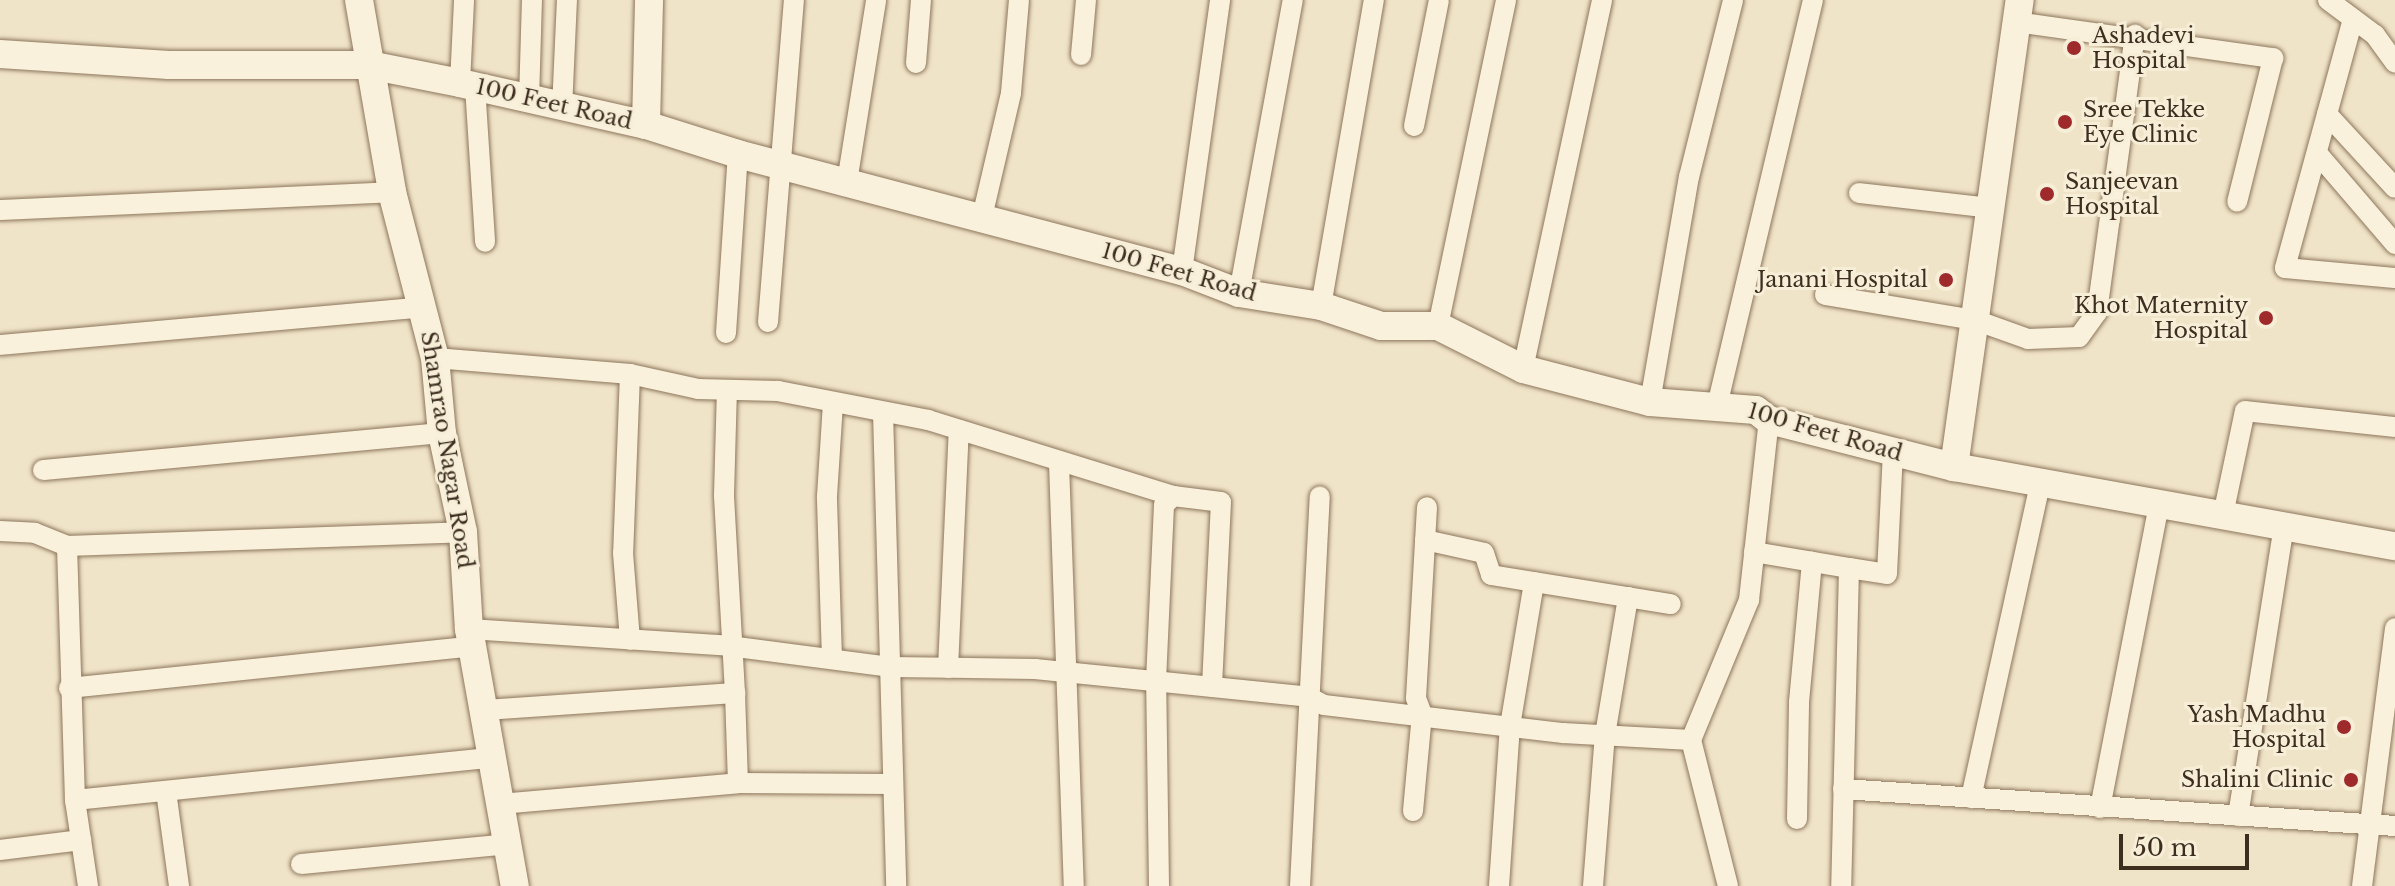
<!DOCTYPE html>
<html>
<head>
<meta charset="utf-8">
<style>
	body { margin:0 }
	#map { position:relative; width:2395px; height:886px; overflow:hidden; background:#f0e4c8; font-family:"Libre Baskerville",serif }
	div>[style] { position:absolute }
	.roads { filter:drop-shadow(0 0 2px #8d765c) drop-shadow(0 0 2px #8d765c) }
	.street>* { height:20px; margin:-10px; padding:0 10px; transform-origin:10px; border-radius:10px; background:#faf1dc }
	.secondary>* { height:28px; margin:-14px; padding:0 14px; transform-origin:14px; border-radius:14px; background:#faf1dc }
	.dots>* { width:22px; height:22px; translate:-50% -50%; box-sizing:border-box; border:4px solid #f7eed8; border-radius:50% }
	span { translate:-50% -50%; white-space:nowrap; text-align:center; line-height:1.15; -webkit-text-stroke:6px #f7eed8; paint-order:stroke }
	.poi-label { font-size:22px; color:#3d2e20 }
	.left { translate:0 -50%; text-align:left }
	.right { translate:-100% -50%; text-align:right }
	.street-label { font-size:22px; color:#3d2e20 }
	.scale { position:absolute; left:2119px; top:834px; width:130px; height:36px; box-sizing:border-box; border:4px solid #3d2e20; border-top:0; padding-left:10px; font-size:24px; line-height:28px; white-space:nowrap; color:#3d2e20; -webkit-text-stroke:6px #f7eed8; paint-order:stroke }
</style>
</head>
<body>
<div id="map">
	<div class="roads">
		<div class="street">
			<i style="left:2328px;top:0;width:59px;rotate:36.7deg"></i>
			<i style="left:2375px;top:35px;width:34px;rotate:54deg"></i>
			<i style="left:2353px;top:19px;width:258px;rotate:105.3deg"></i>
			<i style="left:2285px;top:268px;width:110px;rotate:5.2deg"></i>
			<i style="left:2016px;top:22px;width:260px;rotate:8deg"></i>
			<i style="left:2273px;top:58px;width:148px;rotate:104deg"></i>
			<i style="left:1081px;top:55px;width:55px;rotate:-84.8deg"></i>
			<i style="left:916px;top:63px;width:63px;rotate:-85.5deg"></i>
			<i style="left:460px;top:83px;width:83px;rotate:-87.2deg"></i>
			<i style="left:475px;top:86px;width:156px;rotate:86.3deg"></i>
			<i style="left:529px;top:100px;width:100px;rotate:-88.3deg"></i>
			<i style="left:562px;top:109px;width:109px;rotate:-87.4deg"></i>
			<i style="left:2327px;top:114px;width:100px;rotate:47.4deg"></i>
			<i style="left:1414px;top:126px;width:128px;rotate:-78.8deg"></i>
			<i style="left:2317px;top:153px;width:120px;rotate:49.4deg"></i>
			<i style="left:847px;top:182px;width:184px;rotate:-80.9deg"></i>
			<i style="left:1859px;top:193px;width:133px;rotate:6.5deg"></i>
			<i style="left:0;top:210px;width:392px;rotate:-2.6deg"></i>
			<i style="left:982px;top:217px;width:127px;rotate:-76.8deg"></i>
			<i style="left:1011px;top:93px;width:93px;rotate:-85.1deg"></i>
			<i style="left:1182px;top:271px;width:274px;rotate:-82deg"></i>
			<i style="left:1239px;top:293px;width:298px;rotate:-79.6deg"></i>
			<i style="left:1825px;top:295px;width:152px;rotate:9.5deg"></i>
			<i style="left:1975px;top:320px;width:56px;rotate:19.7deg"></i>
			<i style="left:2028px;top:339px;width:51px;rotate:-2.2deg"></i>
			<i style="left:2079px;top:337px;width:31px;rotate:-54deg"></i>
			<i style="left:2097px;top:312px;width:280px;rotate:-82.2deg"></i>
			<i style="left:1321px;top:306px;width:311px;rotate:-80.2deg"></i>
			<i style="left:768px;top:322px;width:323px;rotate:-85.4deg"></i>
			<i style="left:1438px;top:326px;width:333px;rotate:-78.2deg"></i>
			<i style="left:726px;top:333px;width:179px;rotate:-86.2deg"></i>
			<i style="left:0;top:345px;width:426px;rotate:-5.1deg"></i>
			<i style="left:435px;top:358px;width:196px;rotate:4.7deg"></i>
			<i style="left:630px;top:374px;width:70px;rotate:12.4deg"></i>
			<i style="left:698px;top:389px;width:80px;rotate:1.4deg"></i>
			<i style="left:778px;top:391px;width:153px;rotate:10.9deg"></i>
			<i style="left:928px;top:420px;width:257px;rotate:17.2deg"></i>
			<i style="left:1523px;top:369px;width:377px;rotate:-77.9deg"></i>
			<i style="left:630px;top:374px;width:179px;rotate:92.2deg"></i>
			<i style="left:623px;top:553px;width:87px;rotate:85.4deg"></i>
			<i style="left:1650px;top:402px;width:228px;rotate:-80.2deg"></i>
			<i style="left:1689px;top:177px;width:182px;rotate:-76deg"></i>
			<i style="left:1717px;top:406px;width:417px;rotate:-76.7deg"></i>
			<i style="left:883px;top:412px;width:474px;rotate:88.4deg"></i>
			<i style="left:1059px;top:463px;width:423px;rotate:88deg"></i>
			<i style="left:43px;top:470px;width:401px;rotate:-5.3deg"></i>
			<i style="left:2223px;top:515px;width:106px;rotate:-78.1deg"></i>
			<i style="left:2245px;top:411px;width:151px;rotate:6.1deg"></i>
			<i style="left:0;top:531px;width:35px;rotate:3deg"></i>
			<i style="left:35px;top:533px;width:35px;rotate:22deg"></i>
			<i style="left:67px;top:546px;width:396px;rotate:-2deg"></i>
			<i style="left:1425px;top:540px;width:60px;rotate:12.4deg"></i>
			<i style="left:1484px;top:553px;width:23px;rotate:72deg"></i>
			<i style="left:1491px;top:575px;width:182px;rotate:9.2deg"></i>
			<i style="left:67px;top:546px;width:254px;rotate:88.2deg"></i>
			<i style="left:75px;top:800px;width:419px;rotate:-5.8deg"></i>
			<i style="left:1754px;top:552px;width:96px;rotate:9.6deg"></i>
			<i style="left:1849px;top:568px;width:318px;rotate:91.4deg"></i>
			<i style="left:1849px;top:568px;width:38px;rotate:9deg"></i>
			<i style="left:1887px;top:574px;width:122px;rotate:-87.2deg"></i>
			<i style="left:469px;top:629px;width:261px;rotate:3.7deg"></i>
			<i style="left:729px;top:646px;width:162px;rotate:7.4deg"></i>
			<i style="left:890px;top:667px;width:145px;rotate:0.8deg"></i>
			<i style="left:1035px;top:669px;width:275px;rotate:5.8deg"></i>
			<i style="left:1309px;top:697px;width:17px;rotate:28deg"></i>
			<i style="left:1324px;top:705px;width:241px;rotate:6.7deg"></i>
			<i style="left:1563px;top:733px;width:128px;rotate:3.1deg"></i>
			<i style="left:832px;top:659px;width:163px;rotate:-91.8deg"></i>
			<i style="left:827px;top:496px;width:93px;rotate:-86.3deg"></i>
			<i style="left:948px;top:668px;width:238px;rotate:-87.4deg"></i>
			<i style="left:69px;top:688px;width:405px;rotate:-5.9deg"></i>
			<i style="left:735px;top:693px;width:90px;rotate:88.1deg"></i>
			<i style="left:484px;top:710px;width:252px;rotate:-3.9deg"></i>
			<i style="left:735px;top:693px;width:198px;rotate:-93.2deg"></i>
			<i style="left:724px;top:495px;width:105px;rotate:-88.4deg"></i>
			<i style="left:1843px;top:789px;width:553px;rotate:3.83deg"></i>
			<i style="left:166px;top:791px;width:96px;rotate:82.2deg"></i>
			<i style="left:1971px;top:798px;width:322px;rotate:-77.6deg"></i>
			<i style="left:75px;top:800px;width:87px;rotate:81.4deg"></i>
			<i style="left:500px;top:804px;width:239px;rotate:-5deg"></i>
			<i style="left:738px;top:783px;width:153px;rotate:0.4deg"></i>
			<i style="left:2100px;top:808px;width:310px;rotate:-79deg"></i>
			<i style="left:1413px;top:811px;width:97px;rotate:-84.7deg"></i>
			<i style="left:1422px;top:714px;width:17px;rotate:-111deg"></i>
			<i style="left:1416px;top:698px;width:191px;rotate:-86.7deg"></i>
			<i style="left:2238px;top:816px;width:294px;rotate:-81deg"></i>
			<i style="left:1797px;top:819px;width:117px;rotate:-89deg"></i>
			<i style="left:1799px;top:702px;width:141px;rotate:-84.7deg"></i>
			<i style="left:0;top:850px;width:82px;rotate:-7deg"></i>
			<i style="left:301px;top:864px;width:207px;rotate:-5.5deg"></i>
			<i style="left:1159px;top:886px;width:205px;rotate:-90.8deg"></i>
			<i style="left:1156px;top:681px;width:176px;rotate:-87.4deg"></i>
			<i style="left:1164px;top:505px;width:13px;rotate:-45deg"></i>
			<i style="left:1173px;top:496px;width:48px;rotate:7.1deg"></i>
			<i style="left:1221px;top:502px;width:185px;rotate:92.8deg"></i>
			<i style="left:1300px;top:886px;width:390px;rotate:-87.1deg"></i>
			<i style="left:1499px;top:886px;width:160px;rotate:-86.1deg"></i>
			<i style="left:1510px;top:726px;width:146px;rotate:-80.5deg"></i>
			<i style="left:1593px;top:886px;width:151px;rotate:-85.5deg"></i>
			<i style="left:1605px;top:735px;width:140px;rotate:-80.5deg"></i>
			<i style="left:1728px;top:886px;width:151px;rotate:-104.2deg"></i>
			<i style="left:1691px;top:740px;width:152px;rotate:-67.5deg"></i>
			<i style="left:1749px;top:600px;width:181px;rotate:-83.7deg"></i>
			<i style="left:2362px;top:886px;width:260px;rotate:-82.7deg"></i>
		</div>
		<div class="secondary">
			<i style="left:359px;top:0;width:195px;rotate:80.2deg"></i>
			<i style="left:392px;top:192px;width:171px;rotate:75.5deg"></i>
			<i style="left:435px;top:358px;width:75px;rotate:84.7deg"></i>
			<i style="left:442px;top:433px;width:101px;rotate:78deg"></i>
			<i style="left:463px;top:532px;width:97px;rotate:86.5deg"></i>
			<i style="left:469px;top:629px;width:261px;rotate:79.9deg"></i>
			<i style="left:0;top:54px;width:169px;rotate:3.7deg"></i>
			<i style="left:169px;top:65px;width:200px"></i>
			<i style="left:369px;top:65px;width:93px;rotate:11.2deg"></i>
			<i style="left:460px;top:83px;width:191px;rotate:12.7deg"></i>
			<i style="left:646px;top:125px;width:96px;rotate:17.5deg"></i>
			<i style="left:738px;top:154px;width:459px;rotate:14.8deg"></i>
			<i style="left:1182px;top:271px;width:61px;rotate:21.1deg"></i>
			<i style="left:1239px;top:293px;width:83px;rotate:9deg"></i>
			<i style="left:1321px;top:306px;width:63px;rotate:18.4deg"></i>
			<i style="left:1381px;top:326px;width:57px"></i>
			<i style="left:1438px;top:326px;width:95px;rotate:26.8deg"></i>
			<i style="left:1523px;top:369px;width:131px;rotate:14.6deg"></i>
			<i style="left:1650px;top:402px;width:106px;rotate:4.3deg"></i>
			<i style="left:1756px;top:410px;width:16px;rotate:38deg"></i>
			<i style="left:1769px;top:420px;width:191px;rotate:14.3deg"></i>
			<i style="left:1954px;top:467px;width:448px;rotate:10.2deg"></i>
			<i style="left:646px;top:125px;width:125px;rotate:-88.6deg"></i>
			<i style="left:1954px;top:467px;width:472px;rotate:-82deg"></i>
		</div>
	</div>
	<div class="dots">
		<i style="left:2074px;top:48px;background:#9e2a2b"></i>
		<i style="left:2065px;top:122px;background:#9e2a2b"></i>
		<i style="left:2047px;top:194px;background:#9e2a2b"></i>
		<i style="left:1946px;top:280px;background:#9e2a2b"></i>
		<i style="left:2266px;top:318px;background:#9e2a2b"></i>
		<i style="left:2344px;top:727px;background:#9e2a2b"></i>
		<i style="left:2351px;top:780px;background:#9e2a2b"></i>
	</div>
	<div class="poi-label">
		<span class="left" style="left:2092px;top:48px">Ashadevi<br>Hospital</span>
		<span class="left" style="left:2083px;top:122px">Sree Tekke<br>Eye Clinic</span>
		<span class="left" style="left:2065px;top:194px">Sanjeevan<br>Hospital</span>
		<span class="right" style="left:1928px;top:280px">Janani Hospital</span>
		<span class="right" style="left:2248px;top:318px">Khot Maternity<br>Hospital</span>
		<span class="right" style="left:2326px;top:727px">Yash Madhu<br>Hospital</span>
		<span class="right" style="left:2333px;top:780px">Shalini Clinic</span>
	</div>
	<div class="street-label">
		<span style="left:554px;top:104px;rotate:13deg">100 Feet Road</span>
		<span style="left:1179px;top:272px;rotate:16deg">100 Feet Road</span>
		<span style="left:1825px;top:432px;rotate:16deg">100 Feet Road</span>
		<span style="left:447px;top:450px;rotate:81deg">Shamrao Nagar Road</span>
	</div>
	<div class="scale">50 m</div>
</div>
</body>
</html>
